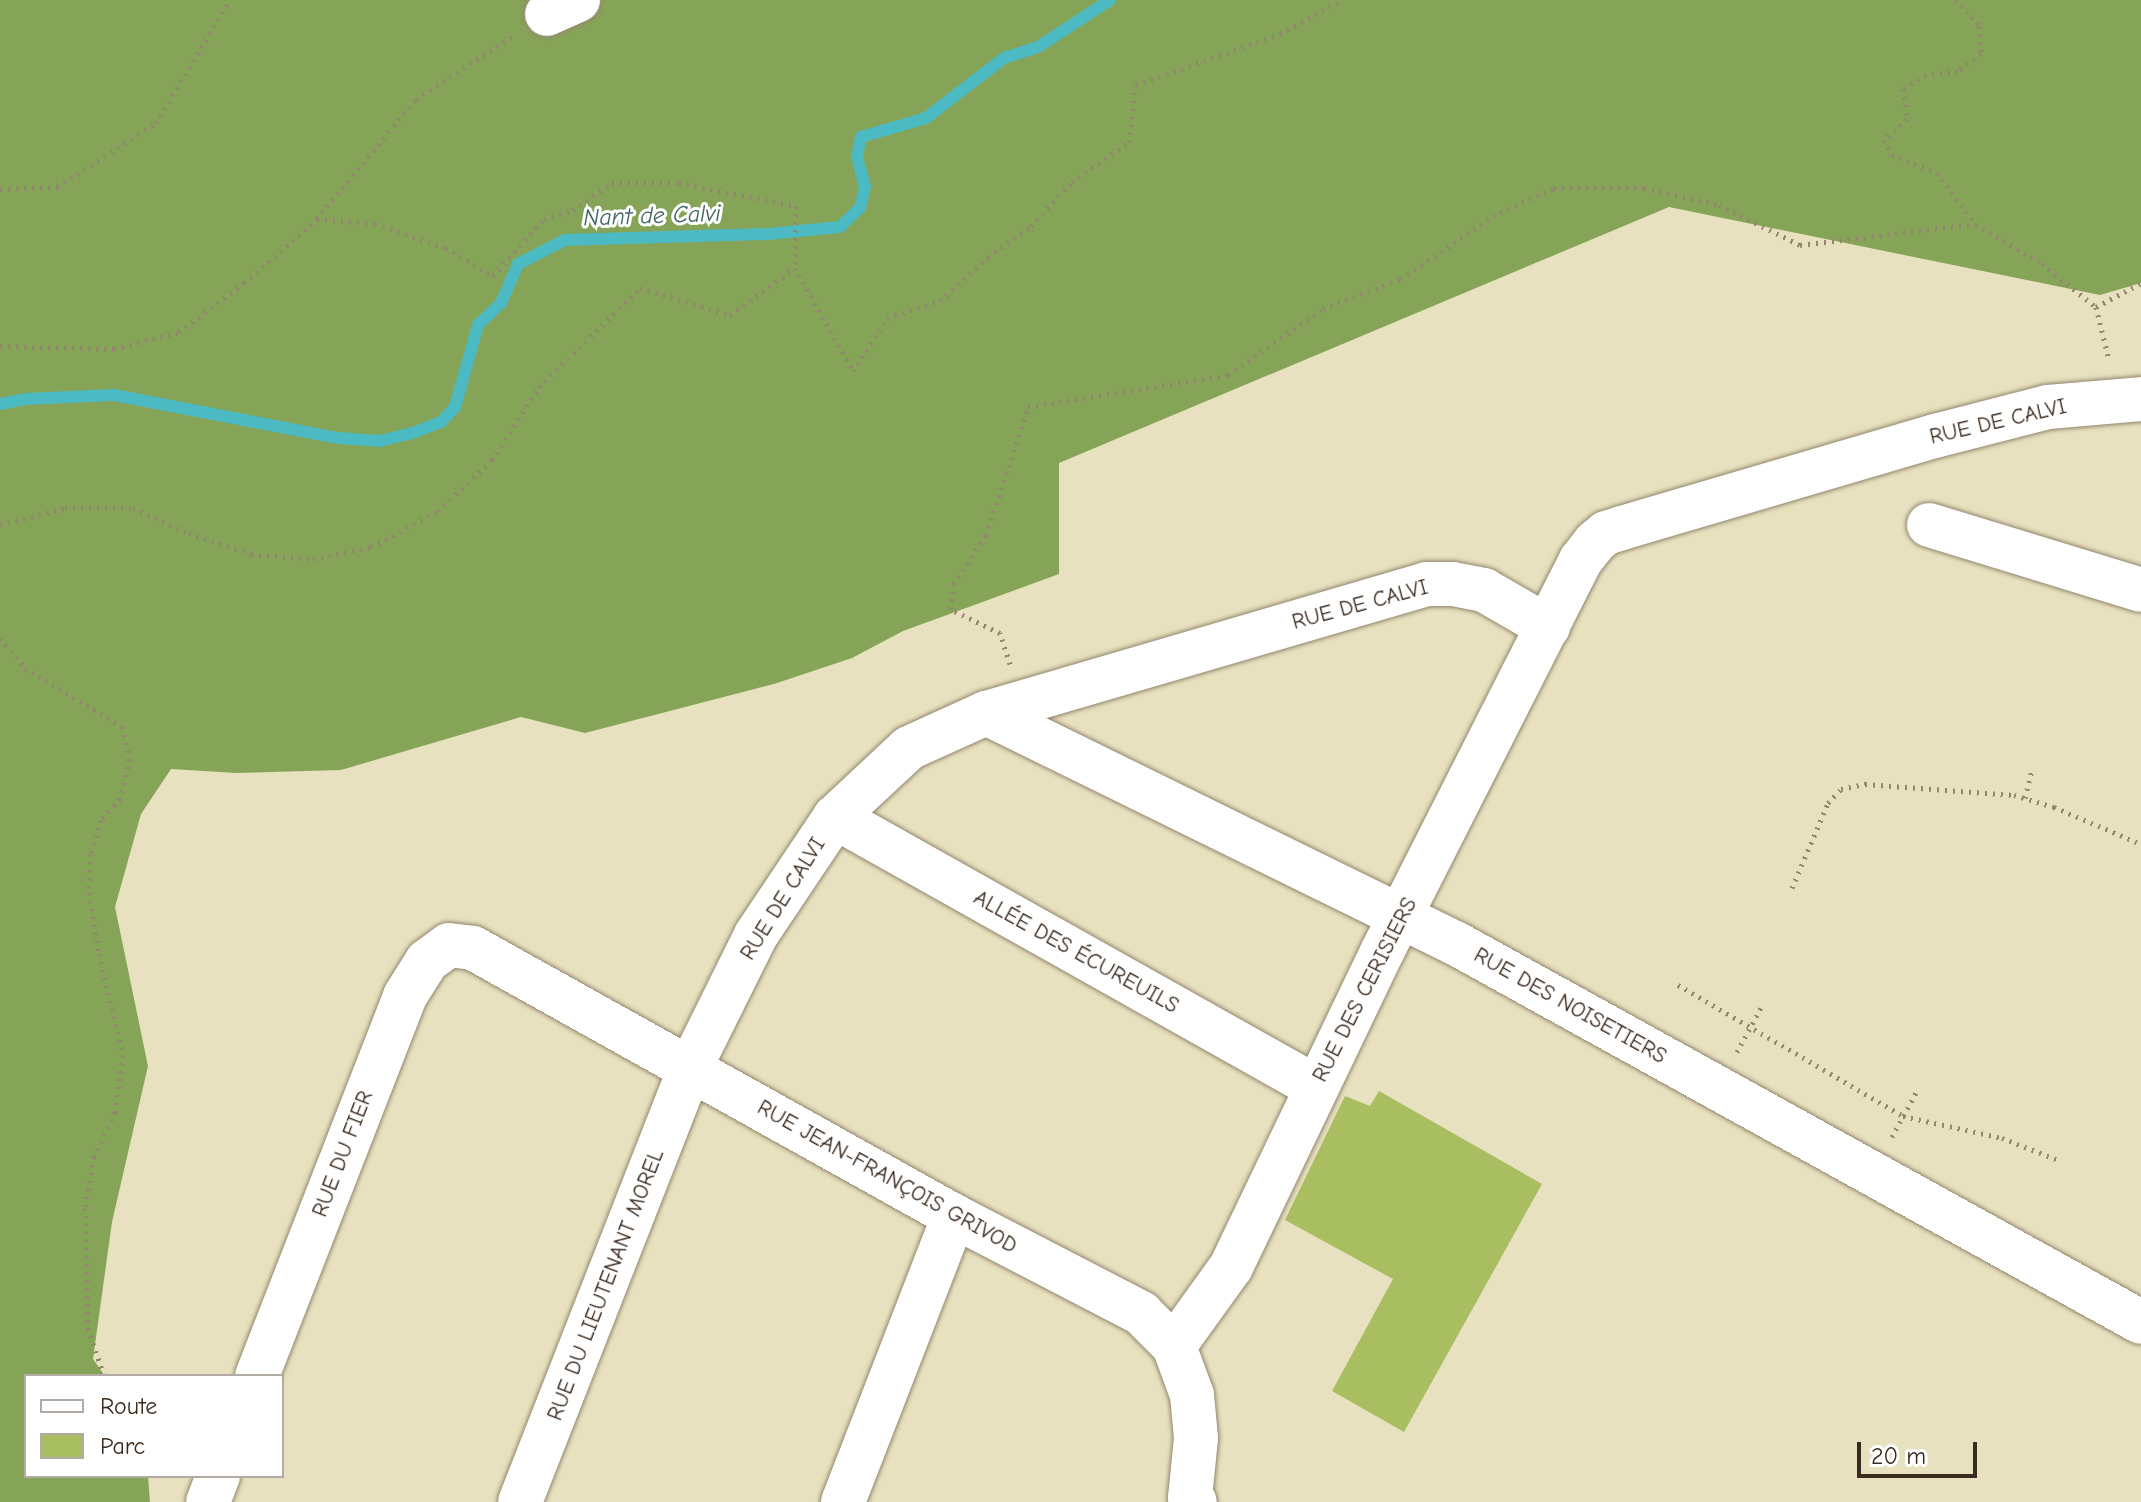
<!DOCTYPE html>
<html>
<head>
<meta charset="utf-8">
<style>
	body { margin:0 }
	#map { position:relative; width:2141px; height:1502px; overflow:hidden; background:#e8e1bf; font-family:"Comic Neue",sans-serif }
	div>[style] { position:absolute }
	.green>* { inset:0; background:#a9bd61 }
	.forest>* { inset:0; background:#86a457 }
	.stream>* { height:12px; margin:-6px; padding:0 6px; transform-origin:6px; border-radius:6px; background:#4cbac3 }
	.path>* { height:5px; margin-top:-2.5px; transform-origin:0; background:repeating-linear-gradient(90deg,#92866e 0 2px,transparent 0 8px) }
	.roads { filter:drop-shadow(0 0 2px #92866e) drop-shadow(0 0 2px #92866e) }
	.minor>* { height:44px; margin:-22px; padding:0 22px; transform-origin:22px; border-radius:22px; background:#fff }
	span { translate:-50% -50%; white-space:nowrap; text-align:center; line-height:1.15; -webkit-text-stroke:6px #fff; paint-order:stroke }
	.street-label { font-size:22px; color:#3b2a1e }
	.water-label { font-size:24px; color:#426460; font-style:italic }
	.legend { position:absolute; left:24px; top:1374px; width:260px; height:104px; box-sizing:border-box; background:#fff; border:2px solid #b1aaa5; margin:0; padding:10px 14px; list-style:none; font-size:24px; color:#3b2a1e }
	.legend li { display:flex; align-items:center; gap:16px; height:40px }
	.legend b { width:40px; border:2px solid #b1aaa5 }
	.scale { position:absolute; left:1857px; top:1442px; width:120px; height:36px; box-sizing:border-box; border:4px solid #3b2a1e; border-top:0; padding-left:10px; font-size:24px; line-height:28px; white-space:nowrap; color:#3b2a1e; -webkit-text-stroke:6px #fff; paint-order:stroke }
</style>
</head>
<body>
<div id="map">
	<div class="green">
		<i style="clip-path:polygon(1379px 1091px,1542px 1184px,1404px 1432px,1332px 1391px,1393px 1279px,1285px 1220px,1345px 1096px,1370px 1106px)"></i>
	</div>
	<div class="forest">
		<i style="clip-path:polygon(0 0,2141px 0,2141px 283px,2100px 295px,1669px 207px,1059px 463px,1059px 574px,903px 631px,852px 658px,774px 684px,585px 733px,521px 717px,341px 770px,236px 773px,171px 769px,141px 814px,115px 907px,148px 1066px,112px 1222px,93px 1359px,105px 1376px,26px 1376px,26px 1476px,148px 1476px,150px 1502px,0 1502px)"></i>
	</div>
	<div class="stream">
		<i style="left:0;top:404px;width:25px;rotate:-11deg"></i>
		<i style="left:25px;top:399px;width:89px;rotate:-2.6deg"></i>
		<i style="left:114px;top:395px;width:228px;rotate:10.9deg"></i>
		<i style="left:338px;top:438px;width:42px;rotate:4.1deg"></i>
		<i style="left:380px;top:441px;width:36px;rotate:-14deg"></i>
		<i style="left:415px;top:432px;width:28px;rotate:-21deg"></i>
		<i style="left:441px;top:422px;width:21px;rotate:-47deg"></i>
		<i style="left:455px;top:407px;width:85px;rotate:-74.3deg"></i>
		<i style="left:478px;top:325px;width:32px;rotate:-44deg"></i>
		<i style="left:501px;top:303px;width:43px;rotate:-66.4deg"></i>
		<i style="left:518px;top:264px;width:53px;rotate:-27.1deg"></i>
		<i style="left:565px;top:240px;width:204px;rotate:-1.7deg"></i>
		<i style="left:769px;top:234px;width:71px;rotate:-5.6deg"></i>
		<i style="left:840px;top:227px;width:28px;rotate:-44deg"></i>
		<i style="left:860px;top:208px;width:22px;rotate:-77deg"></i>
		<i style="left:865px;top:187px;width:31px;rotate:-105deg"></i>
		<i style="left:857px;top:157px;width:20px;rotate:-79deg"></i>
		<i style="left:861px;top:137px;width:68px;rotate:-16.3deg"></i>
		<i style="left:926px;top:118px;width:98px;rotate:-37.6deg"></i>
		<i style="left:1004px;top:58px;width:36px;rotate:-18deg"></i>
		<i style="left:1038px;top:47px;width:86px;rotate:-33.1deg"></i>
	</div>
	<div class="path">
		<i style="left:1955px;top:0;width:36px;rotate:46deg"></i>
		<i style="left:1980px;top:26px;width:28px;rotate:88deg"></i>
		<i style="left:1981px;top:54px;width:29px;rotate:144deg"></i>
		<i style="left:1958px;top:71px;width:32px;rotate:173deg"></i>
		<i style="left:1926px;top:75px;width:27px;rotate:149deg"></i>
		<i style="left:1903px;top:89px;width:30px;rotate:82deg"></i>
		<i style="left:1907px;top:119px;width:31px;rotate:138deg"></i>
		<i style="left:1884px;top:140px;width:17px;rotate:62deg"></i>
		<i style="left:1892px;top:155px;width:48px;rotate:21.8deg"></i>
		<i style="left:1937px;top:173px;width:63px;rotate:52.8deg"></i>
		<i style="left:0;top:189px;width:57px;rotate:-2deg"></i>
		<i style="left:57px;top:187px;width:118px;rotate:-32.9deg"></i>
		<i style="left:156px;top:123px;width:144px;rotate:-59deg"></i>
		<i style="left:317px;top:219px;width:58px;rotate:4.9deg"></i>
		<i style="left:375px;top:224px;width:75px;rotate:18.7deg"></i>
		<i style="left:446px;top:248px;width:55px;rotate:30.8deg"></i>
		<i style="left:493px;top:276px;width:76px;rotate:-48.2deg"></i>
		<i style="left:544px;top:219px;width:30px;rotate:-17deg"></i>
		<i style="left:573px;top:210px;width:47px;rotate:-34.7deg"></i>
		<i style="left:612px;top:183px;width:67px"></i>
		<i style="left:679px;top:183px;width:119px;rotate:11.1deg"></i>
		<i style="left:796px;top:206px;width:62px;rotate:90.9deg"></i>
		<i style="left:2096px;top:307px;width:55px;rotate:76.2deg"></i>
		<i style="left:0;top:346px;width:114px;rotate:1.5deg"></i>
		<i style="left:114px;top:349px;width:67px;rotate:-14.7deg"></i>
		<i style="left:179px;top:332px;width:81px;rotate:-37deg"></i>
		<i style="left:244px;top:283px;width:97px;rotate:-41.2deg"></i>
		<i style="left:317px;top:219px;width:156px;rotate:-50.5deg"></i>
		<i style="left:416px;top:99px;width:116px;rotate:-33deg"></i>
		<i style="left:0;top:525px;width:67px;rotate:-14.7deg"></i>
		<i style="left:65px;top:508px;width:68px"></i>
		<i style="left:133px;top:508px;width:61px;rotate:24.1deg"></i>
		<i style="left:189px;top:533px;width:65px;rotate:18.7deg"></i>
		<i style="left:251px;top:554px;width:62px;rotate:4.6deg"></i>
		<i style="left:313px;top:559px;width:59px;rotate:-11.7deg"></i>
		<i style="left:371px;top:547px;width:76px;rotate:-28.2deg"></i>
		<i style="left:438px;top:511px;width:74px;rotate:-43.4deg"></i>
		<i style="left:492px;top:460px;width:87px;rotate:-57.2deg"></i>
		<i style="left:539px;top:387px;width:141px;rotate:-44.4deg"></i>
		<i style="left:640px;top:288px;width:94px;rotate:16.7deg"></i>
		<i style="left:730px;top:315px;width:80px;rotate:-35.9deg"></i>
		<i style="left:795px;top:268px;width:118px;rotate:60.6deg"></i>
		<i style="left:853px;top:371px;width:63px;rotate:-57.3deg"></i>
		<i style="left:887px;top:318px;width:56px;rotate:-17.8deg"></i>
		<i style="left:940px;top:301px;width:65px;rotate:-42.5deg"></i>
		<i style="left:988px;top:257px;width:53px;rotate:-35.8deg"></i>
		<i style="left:1031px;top:226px;width:60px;rotate:-47deg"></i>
		<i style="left:1072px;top:182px;width:70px;rotate:-35.1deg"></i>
		<i style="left:1129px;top:142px;width:57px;rotate:-83deg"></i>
		<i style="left:1136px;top:85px;width:153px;rotate:-19.5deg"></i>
		<i style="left:1280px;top:34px;width:71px;rotate:-28.7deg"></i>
		<i style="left:0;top:639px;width:38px;rotate:49deg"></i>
		<i style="left:25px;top:668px;width:114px;rotate:31.3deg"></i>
		<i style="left:122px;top:727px;width:33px;rotate:76deg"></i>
		<i style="left:130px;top:759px;width:41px;rotate:104deg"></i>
		<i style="left:120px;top:799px;width:28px;rotate:132deg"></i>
		<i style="left:101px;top:820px;width:35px;rotate:106deg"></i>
		<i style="left:91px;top:854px;width:39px;rotate:93deg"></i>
		<i style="left:89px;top:893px;width:62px;rotate:80.7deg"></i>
		<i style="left:99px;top:954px;width:104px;rotate:76.6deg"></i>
		<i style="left:123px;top:1055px;width:58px;rotate:98deg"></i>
		<i style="left:115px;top:1112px;width:50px;rotate:115deg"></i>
		<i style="left:94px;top:1157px;width:52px;rotate:100deg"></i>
		<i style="left:85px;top:1208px;width:120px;rotate:88.6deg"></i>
		<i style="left:88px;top:1328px;width:51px;rotate:71.6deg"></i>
		<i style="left:1010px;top:664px;width:33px;rotate:-108deg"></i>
		<i style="left:1000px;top:633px;width:55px;rotate:-154.4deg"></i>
		<i style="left:950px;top:609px;width:25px;rotate:-81deg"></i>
		<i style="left:954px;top:584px;width:59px;rotate:-56.9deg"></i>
		<i style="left:986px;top:535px;width:135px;rotate:-71.8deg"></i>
		<i style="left:1028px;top:407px;width:203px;rotate:-9.1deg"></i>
		<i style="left:1228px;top:375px;width:116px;rotate:-34.8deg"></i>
		<i style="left:1323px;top:309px;width:84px;rotate:-21deg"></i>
		<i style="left:1401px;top:279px;width:112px;rotate:-34.4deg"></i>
		<i style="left:1493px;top:216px;width:67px;rotate:-24.7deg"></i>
		<i style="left:1554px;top:188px;width:90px"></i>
		<i style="left:1644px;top:188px;width:77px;rotate:12.8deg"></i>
		<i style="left:1719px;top:205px;width:90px;rotate:26.3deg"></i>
		<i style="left:1800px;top:245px;width:177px;rotate:-6.8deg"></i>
		<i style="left:1976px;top:224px;width:77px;rotate:31.2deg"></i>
		<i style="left:2042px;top:264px;width:69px;rotate:38.5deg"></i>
		<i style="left:2096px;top:307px;width:51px;rotate:-28.1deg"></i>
		<i style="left:2025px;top:798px;width:30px;rotate:-76deg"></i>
		<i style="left:1792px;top:888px;width:92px;rotate:-67deg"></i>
		<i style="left:1828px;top:803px;width:19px;rotate:-47deg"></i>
		<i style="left:1841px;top:789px;width:25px;rotate:-12deg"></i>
		<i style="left:1865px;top:784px;width:149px;rotate:4.2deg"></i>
		<i style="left:2014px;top:795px;width:42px;rotate:16.7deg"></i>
		<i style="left:2054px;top:807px;width:95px;rotate:23deg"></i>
		<i style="left:1678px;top:985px;width:260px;rotate:30.2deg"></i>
		<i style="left:1903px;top:1116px;width:101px;rotate:12.5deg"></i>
		<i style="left:2002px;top:1138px;width:63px;rotate:21.3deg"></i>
		<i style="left:1737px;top:1052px;width:55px;rotate:-61.6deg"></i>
		<i style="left:1892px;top:1137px;width:55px;rotate:-61.6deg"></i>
	</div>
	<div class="roads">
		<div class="minor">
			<i style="left:547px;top:14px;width:34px;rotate:-24deg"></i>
			<i style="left:1929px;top:525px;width:222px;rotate:17deg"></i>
			<i style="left:986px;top:713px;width:525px;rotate:26.13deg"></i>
			<i style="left:1457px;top:944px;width:781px;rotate:28.93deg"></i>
			<i style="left:835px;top:817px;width:552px;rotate:29.31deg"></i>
			<i style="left:1174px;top:1346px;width:97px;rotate:-54.2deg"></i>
			<i style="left:1231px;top:1267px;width:349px;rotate:-64.4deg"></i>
			<i style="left:1382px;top:952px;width:440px;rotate:-63.1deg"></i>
			<i style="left:1581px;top:560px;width:23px;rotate:-52deg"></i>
			<i style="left:1595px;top:542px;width:14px;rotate:-39deg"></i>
			<i style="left:1606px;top:533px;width:17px;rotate:-17deg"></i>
			<i style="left:1622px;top:528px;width:326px;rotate:-16.4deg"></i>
			<i style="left:1935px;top:436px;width:117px;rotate:-14.4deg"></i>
			<i style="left:2048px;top:407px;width:93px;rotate:-4.9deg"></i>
			<i style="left:257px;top:1376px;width:408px;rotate:-68.7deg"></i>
			<i style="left:405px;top:996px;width:41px;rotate:-57.8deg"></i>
			<i style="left:427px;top:961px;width:27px;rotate:-36deg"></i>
			<i style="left:449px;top:945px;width:24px;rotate:7deg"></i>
			<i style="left:473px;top:948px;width:551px;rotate:29.13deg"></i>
			<i style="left:954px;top:1216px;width:211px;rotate:27.4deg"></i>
			<i style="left:1141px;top:1313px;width:47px;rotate:45deg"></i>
			<i style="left:1174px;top:1346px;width:52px;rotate:69.8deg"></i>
			<i style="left:1192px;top:1395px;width:43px;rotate:84.7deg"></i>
			<i style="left:1196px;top:1438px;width:60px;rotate:95.7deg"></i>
			<i style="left:1190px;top:1498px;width:6px;rotate:39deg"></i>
			<i style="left:208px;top:1502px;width:28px;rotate:-69deg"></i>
			<i style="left:520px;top:1502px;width:466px;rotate:-68.6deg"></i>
			<i style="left:690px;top:1068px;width:148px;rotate:-63.6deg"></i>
			<i style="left:756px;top:935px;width:142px;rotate:-56.2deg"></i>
			<i style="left:835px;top:817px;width:101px;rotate:-43deg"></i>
			<i style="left:909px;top:748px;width:85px;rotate:-24.4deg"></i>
			<i style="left:986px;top:713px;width:459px;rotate:-16.3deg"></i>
			<i style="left:1426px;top:584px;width:27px"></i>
			<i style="left:1453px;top:584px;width:32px;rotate:11deg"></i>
			<i style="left:1484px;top:590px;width:74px;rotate:30deg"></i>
			<i style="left:843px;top:1502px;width:307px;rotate:-68.8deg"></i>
		</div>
	</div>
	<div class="street-label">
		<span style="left:1998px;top:422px;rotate:-13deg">RUE DE CALVI</span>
		<span style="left:1360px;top:605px;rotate:-15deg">RUE DE CALVI</span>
		<span style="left:783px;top:899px;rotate:-58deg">RUE DE CALVI</span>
		<span style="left:1076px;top:952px;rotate:29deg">ALLÉE DES ÉCUREUILS</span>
		<span style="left:1365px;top:990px;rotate:-63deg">RUE DES CERISIERS</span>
		<span style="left:1570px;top:1006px;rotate:29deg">RUE DES NOISETIERS</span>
		<span style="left:343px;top:1154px;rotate:-69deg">RUE DU FIER</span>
		<span style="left:887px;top:1177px;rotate:29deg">RUE JEAN-FRANÇOIS GRIVOD</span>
		<span style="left:606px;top:1285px;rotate:-69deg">RUE DU LIEUTENANT MOREL</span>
	</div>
	<div class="water-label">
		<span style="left:652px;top:216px;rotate:-2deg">Nant de Calvi</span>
	</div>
	<ul class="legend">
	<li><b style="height:10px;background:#fff"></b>Route</li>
	<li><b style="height:22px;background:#a9bd61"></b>Parc</li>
	</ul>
	<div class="scale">20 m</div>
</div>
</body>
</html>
